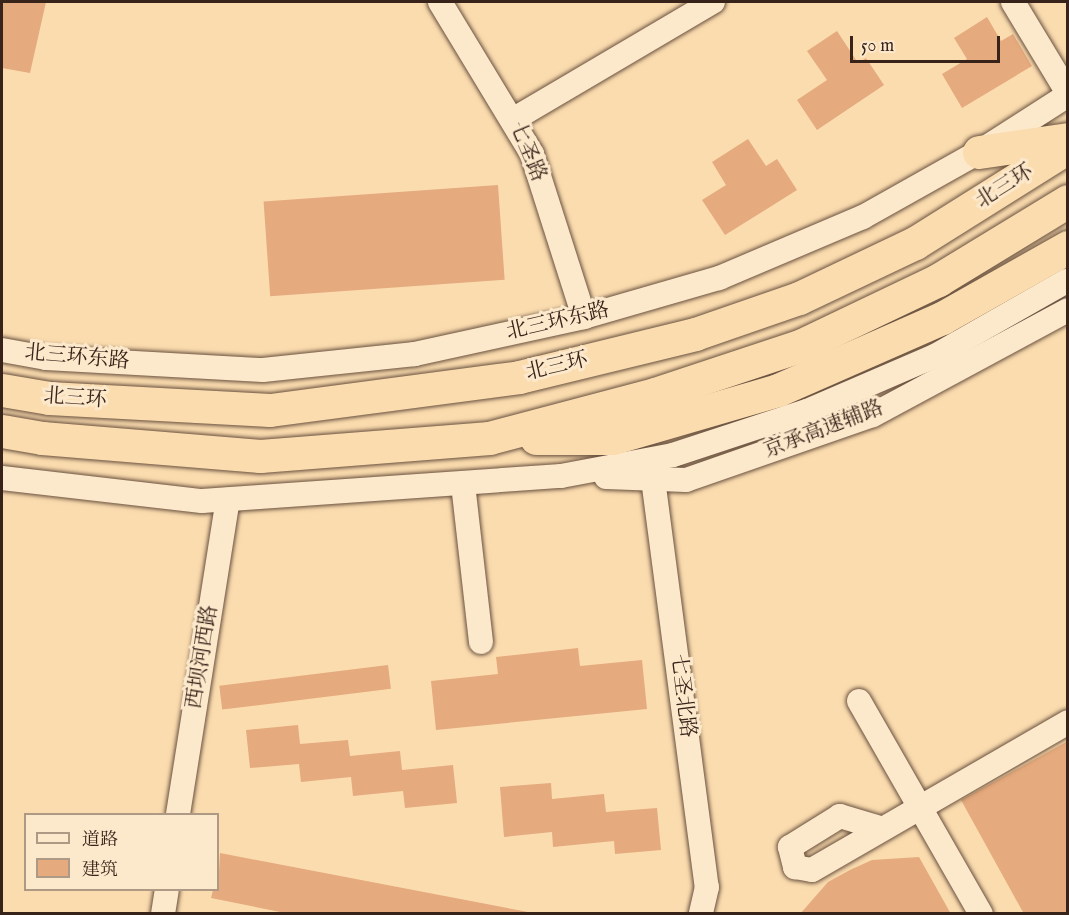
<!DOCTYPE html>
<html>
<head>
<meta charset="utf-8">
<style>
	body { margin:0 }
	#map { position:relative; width:1069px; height:915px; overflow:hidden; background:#fbdcaf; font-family:"IM FELL English","Noto Serif SC",serif }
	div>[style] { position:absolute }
	.building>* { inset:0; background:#e5aa7d; transform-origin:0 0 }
	.roads { filter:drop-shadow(0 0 2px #69513f) drop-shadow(0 0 2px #69513f) }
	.minor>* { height:24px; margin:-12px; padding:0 12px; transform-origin:12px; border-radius:12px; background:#fce8cb }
	.highway>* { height:33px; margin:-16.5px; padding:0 16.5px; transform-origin:16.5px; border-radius:16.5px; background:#fbdcaf }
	span { translate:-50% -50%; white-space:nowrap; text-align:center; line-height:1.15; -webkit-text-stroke:6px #fce8cb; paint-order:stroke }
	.street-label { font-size:21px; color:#38231a }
	.frame { position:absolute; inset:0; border:3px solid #38231a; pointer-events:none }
	.legend { position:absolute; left:24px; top:813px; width:195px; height:78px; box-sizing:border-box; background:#fce8cb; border:2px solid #ae9984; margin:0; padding:8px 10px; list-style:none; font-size:18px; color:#38231a }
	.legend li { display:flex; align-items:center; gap:12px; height:30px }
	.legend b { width:30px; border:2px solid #ae9984 }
	.scale { position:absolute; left:850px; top:36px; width:150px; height:27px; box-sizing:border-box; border:3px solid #38231a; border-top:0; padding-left:8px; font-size:18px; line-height:21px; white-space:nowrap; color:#38231a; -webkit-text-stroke:4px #fce8cb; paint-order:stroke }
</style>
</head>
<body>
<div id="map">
	<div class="building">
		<i style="clip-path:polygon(2px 2px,46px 2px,30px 73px,2px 68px)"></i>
		<i style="clip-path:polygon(987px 17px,1001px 41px,1013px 34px,1032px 66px,962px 108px,942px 74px,967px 59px,954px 38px)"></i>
		<i style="clip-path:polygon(837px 31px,858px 63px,866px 58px,884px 85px,817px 130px,797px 100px,827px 80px,807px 51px)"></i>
		<i style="clip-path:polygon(748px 139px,766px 166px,777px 159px,797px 190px,725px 235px,702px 200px,726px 185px,712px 162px)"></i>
		<i style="left:498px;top:185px;width:95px;height:235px;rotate:86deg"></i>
		<i style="clip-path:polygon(578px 648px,580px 666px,642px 660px,647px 709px,436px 730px,431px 681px,498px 674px,496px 657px)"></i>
		<i style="left:388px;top:665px;width:24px;height:170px;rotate:83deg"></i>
		<i style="clip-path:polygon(298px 725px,300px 744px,348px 740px,350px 756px,400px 751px,402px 770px,453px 765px,457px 803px,405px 808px,403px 791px,353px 796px,351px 777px,301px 782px,299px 764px,250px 768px,246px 730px)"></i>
		<i style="clip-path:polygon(1068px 741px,1068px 914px,1024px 914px,961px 800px)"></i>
		<i style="clip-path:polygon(551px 783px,552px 799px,604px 794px,606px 812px,657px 808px,661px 850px,615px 854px,614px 841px,553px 847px,552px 832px,504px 837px,500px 787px)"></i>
		<i style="clip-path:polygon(220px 853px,528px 912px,528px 914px,290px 914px,211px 898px,213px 890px,218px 890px)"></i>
		<i style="clip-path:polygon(919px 857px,951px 914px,800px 914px,828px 882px,850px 870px,872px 860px)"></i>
	</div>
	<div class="roads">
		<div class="minor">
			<i style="left:440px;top:2px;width:178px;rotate:58.8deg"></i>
			<i style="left:532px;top:154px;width:171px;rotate:72.3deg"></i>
			<i style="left:1013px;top:2px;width:106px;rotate:58.9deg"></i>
			<i style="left:514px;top:119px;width:231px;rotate:-30.5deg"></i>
			<i style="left:2px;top:350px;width:45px;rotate:10.3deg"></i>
			<i style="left:46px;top:358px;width:217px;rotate:3.2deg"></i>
			<i style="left:263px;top:370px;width:153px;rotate:-6deg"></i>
			<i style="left:415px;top:354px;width:173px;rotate:-12.3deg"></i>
			<i style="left:584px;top:317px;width:141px;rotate:-16.1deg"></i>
			<i style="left:719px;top:278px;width:156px;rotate:-23deg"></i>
			<i style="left:863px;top:217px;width:133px;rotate:-29.3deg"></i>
			<i style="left:979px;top:152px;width:106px;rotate:-32.6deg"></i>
			<i style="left:606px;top:477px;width:80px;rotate:2.1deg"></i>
			<i style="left:686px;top:480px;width:198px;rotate:-19.2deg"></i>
			<i style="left:873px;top:415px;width:221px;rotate:-28.3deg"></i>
			<i style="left:2px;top:478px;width:201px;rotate:6.6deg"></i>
			<i style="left:202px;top:501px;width:360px;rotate:-4deg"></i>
			<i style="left:561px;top:476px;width:114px;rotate:-10.6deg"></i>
			<i style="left:673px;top:455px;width:141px;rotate:-18.2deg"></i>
			<i style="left:807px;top:411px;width:139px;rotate:-23.3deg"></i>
			<i style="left:935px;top:356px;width:153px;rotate:-29.7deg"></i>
			<i style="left:653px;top:479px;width:412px;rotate:82.5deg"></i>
			<i style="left:707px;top:887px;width:28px;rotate:103deg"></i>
			<i style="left:463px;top:484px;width:159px;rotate:83.5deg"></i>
			<i style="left:859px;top:701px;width:245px;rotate:60.2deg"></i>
			<i style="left:178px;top:814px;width:318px;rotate:-81deg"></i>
			<i style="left:880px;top:828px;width:42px;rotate:-163.3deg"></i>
			<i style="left:840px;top:816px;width:59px;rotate:148.2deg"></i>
			<i style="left:790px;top:847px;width:21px;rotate:76deg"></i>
			<i style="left:795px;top:867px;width:17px;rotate:10deg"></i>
			<i style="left:812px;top:870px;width:296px;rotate:-30deg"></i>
			<i style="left:163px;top:914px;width:24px;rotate:-81deg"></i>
		</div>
		<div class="highway">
			<i style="left:979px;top:152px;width:90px;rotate:-8.3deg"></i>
			<i style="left:2px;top:390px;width:48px;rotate:9.7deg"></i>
			<i style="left:49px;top:398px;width:221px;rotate:3.1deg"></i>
			<i style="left:270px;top:410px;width:251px;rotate:-7.5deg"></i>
			<i style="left:519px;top:377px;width:181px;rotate:-13.7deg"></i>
			<i style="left:695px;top:334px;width:110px;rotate:-19.1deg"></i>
			<i style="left:799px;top:298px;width:128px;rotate:-25.4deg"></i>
			<i style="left:915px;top:243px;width:181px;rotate:-32.1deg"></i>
			<i style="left:2px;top:431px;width:41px;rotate:9.9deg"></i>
			<i style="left:42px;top:438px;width:219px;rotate:4.7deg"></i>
			<i style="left:260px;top:456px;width:230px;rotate:-4.5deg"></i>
			<i style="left:489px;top:438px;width:172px;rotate:-14.8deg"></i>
			<i style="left:655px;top:394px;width:155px;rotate:-18.4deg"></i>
			<i style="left:802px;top:345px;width:151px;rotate:-25.5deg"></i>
			<i style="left:938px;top:280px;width:152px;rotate:-31.3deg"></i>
			<i style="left:536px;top:438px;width:77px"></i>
			<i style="left:613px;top:438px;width:172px;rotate:-16.2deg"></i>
			<i style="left:778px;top:390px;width:179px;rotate:-23.7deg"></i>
			<i style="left:942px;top:318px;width:145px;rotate:-29.4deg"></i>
		</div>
	</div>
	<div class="street-label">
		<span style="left:527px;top:152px;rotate:67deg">七圣路</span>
		<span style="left:1005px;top:187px;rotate:-32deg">北三环</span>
		<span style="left:558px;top:322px;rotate:-13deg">北三环东路</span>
		<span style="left:77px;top:358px;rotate:5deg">北三环东路</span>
		<span style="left:557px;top:367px;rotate:-13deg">北三环</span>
		<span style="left:75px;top:399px;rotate:4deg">北三环</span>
		<span style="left:824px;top:430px;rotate:-21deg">京承高速辅路</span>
		<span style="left:203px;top:657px;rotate:-81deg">西坝河西路</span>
		<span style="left:682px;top:696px;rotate:83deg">七圣北路</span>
	</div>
	<div class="frame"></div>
	<ul class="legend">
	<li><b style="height:8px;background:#fce8cb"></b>道路</li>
	<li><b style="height:16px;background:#e5aa7d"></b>建筑</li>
	</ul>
	<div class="scale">50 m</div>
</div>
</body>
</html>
